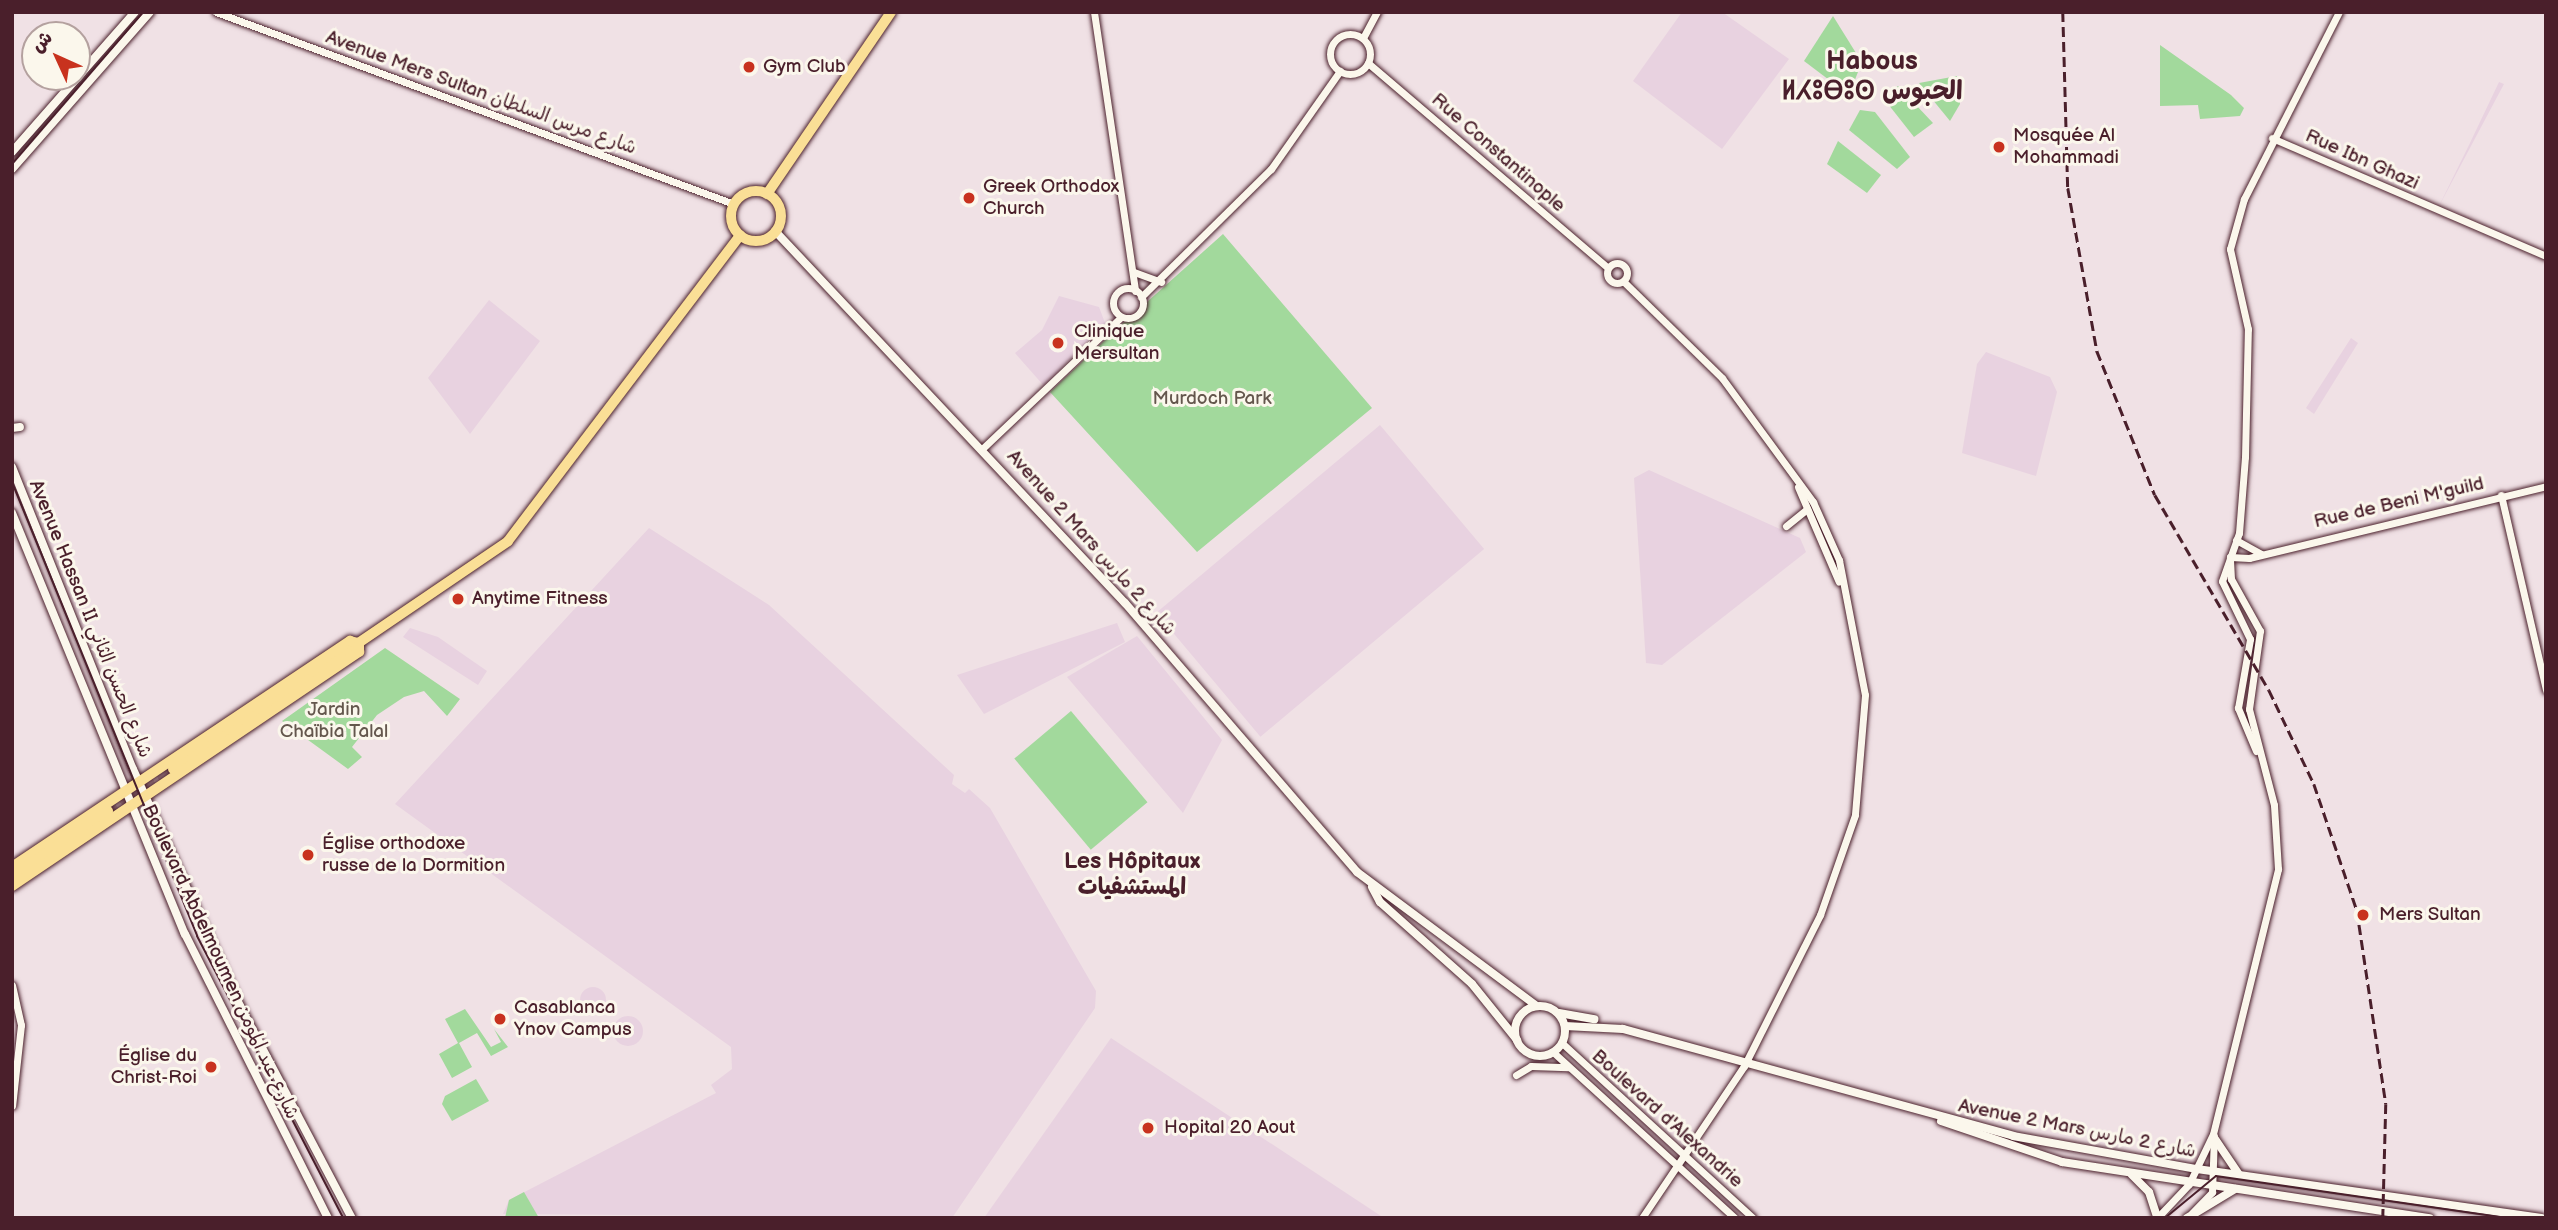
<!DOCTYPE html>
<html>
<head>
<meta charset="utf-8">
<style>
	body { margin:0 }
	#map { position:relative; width:2558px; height:1230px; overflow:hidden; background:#f0e1e5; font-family:"Balsamiq Sans","Playpen Sans Arabic","Noto Sans Tifinagh",sans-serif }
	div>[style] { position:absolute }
	.built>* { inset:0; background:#e8d2e0; transform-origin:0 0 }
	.round { border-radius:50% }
	.green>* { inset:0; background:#a2d99c; transform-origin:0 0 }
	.primary-tunnel>* { height:10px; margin-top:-5px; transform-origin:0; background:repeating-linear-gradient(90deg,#cfbac0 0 10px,transparent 0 15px) }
	.roads { filter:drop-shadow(0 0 2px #4a1f2b) drop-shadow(0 0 2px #4a1f2b) }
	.tertiary>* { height:7px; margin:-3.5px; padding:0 3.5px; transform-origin:3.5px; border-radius:3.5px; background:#fbf7ec }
	.tertiary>.ring { margin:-3.5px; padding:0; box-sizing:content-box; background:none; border:7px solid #fbf7ec; border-radius:50% }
	.secondary>* { height:8px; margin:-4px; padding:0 4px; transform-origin:4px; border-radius:4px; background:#fbf7ec }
	.secondary>.ring { margin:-4px; padding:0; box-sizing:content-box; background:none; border:8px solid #fbf7ec; border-radius:50% }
	.primary>* { height:10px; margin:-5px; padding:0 5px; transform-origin:5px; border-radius:5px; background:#fadf96 }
	.primary>.ring { margin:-5px; padding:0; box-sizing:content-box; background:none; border:10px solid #fadf96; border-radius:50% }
	.tram>* { height:2px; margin:-1px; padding:0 1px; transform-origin:1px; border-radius:1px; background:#4a1f2b }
	.rail>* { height:2.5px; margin-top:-1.25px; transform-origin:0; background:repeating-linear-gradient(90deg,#4a1f2b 0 10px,transparent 0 15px) }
	.dots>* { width:19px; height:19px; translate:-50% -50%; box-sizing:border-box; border:4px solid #fbf7ec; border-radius:50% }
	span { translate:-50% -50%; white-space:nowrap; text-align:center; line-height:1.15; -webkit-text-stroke:6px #fbf7ec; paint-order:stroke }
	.poi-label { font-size:19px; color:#4a1f2b }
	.left { translate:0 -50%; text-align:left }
	.right { translate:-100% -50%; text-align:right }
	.street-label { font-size:19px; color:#4a1f2b }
	.park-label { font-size:19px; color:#64574d }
	.quarter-label { font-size:23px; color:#4a1f2b; font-weight:700 }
	.district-label { font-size:26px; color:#4a1f2b; font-weight:700 }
	.frame { position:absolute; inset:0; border:14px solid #4a1f2b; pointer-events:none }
	.north { position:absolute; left:21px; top:21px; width:70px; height:70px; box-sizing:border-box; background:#fbf7ec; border:2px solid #b4a19f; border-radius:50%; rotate:315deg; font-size:19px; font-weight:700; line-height:28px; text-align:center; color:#4a1f2b }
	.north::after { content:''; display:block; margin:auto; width:24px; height:32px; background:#c8321e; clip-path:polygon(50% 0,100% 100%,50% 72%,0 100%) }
</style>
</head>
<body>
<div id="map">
	<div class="built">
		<i style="clip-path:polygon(1682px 12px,1722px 12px,1789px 59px,1722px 149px,1633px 81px)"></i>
		<i style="clip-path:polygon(2499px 82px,2504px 84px,2438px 208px,2469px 145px)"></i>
		<i style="clip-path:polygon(1059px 296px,1099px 307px,1105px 323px,1044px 386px,1015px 353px,1042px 330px)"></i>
		<i style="clip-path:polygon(489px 300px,540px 341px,470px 434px,428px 378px)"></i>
		<i style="clip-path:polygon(2351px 338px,2358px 343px,2314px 414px,2306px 408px)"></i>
		<i style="clip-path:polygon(1986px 352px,2050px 377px,2057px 392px,2036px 476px,1962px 453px,1977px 364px)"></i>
		<i style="left:1380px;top:425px;width:162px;height:292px;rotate:50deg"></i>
		<i style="clip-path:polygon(1649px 470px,1800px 538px,1806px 552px,1662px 665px,1646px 663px,1634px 478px)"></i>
		<i style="clip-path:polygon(649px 528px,769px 605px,954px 775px,952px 784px,965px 793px,969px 789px,990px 808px,1096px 991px,1095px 1008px,952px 1218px,503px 1214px,509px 1200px,716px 1093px,711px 1085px,732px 1069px,731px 1047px,395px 804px)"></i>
		<i style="clip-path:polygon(1117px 623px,1125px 642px,984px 714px,957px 675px)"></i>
		<i style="clip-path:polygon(410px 628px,438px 637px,487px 671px,478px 685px,403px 637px)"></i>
		<i style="clip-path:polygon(1137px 636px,1222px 740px,1183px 813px,1067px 677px)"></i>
		<i class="round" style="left:580px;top:987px;width:26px;height:26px"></i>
		<i class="round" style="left:613px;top:1016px;width:30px;height:30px"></i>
		<i style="clip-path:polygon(1111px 1038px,1384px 1218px,984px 1218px)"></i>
	</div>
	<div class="green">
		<i style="clip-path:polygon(1833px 16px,1856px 53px,1858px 72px,1849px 95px,1804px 61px)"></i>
		<i style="clip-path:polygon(2160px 45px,2231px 95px,2244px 108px,2240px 116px,2200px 119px,2198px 105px,2160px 106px)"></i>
		<i style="clip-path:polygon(1957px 76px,1960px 104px,1950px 121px,1919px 83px)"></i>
		<i style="clip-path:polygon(1898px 86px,1933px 123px,1914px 137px,1888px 104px,1886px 96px)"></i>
		<i style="clip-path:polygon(1860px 110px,1875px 112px,1910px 157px,1897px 169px,1849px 130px)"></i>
		<i style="clip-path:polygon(1838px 141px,1881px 175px,1867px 193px,1827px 164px)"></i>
		<i style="clip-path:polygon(1223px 234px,1372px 408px,1197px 552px,1050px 392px,1124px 322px,1140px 319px,1147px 302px)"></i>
		<i style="clip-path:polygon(385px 648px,460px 699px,447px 716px,424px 691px,404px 697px,377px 715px,352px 747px,362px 757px,348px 769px,282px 721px)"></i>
		<i style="left:1071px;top:711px;width:119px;height:74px;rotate:50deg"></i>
		<i style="clip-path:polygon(465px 1009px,491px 1047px,501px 1042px,494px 1029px,508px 1047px,491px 1056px,477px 1033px,459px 1043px,472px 1067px,452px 1078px,439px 1054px,458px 1043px,445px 1019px)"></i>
		<i style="clip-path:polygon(476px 1079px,489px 1101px,452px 1121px,442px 1104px,445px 1096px)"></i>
		<i style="clip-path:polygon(524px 1192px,539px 1218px,505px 1218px,509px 1200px)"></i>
	</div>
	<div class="primary-tunnel">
		<i style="left:108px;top:811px;width:77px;rotate:-32.9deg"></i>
	</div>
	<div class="roads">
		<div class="tertiary">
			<i style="left:216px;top:12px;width:552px;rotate:20.34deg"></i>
			<i style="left:1094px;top:12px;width:282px;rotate:81.6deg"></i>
			<i class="ring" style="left:1330px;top:34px;width:33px;height:33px"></i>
			<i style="left:1363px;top:38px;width:30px;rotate:-62deg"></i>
			<i style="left:1368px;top:63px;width:314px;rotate:40.5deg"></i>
			<i style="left:2272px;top:138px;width:298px;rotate:23.3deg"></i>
			<i class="ring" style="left:1607px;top:263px;width:13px;height:13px"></i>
			<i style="left:1134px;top:272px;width:29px;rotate:20deg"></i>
			<i style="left:1624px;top:282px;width:137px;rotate:44.4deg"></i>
			<i style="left:1722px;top:378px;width:154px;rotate:53.7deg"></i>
			<i style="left:1813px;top:502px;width:64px;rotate:65.9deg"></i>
			<i style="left:1839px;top:560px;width:137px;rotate:79.1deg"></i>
			<i style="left:1865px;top:695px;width:120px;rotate:94.8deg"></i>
			<i style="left:1855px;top:815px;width:106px;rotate:109.3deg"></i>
			<i style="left:1820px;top:915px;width:169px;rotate:116.7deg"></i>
			<i style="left:1744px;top:1066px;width:183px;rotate:123.9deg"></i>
			<i class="ring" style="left:1113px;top:288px;width:23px;height:23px"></i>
			<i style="left:1141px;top:297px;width:182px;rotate:-44.6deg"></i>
			<i style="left:1271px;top:169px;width:120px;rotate:-54.9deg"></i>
			<i style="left:983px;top:448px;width:190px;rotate:-43.5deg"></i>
			<i style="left:1798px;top:487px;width:103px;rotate:66.7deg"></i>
			<i style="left:2501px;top:495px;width:200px;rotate:77deg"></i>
			<i style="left:1786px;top:526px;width:27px;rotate:-39deg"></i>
			<i style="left:2236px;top:540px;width:29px;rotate:29deg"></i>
			<i style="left:2230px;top:557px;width:19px;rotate:3deg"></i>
			<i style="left:2249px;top:558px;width:306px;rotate:-13.6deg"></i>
			<i style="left:2256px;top:751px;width:47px;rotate:-112.7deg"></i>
			<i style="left:2238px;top:708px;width:70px;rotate:-80.1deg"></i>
			<i style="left:2250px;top:639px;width:64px;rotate:-115.8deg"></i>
			<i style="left:2222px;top:581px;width:51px;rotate:-70.5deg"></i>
			<i style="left:2239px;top:533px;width:76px;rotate:-85.5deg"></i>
			<i style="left:2245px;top:457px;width:128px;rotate:-88.7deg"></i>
			<i style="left:2248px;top:329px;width:82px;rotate:-102.7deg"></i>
			<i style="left:2230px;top:249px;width:52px;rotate:-74.4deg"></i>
			<i style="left:2244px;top:199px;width:210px;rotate:-63.1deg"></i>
			<i style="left:12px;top:985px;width:41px;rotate:77.3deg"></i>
			<i style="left:21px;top:1025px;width:81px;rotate:96.3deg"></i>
			<i style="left:1562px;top:1043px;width:259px;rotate:42.5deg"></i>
			<i style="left:1553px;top:1052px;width:246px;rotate:42.4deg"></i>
			<i style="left:1516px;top:1075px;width:17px;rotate:-31deg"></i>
			<i style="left:1531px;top:1066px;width:37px;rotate:2deg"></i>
			<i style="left:2192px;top:1213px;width:29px;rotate:-46deg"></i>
			<i style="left:2212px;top:1192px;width:56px;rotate:-88deg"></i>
			<i style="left:2157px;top:1218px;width:47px;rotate:-46.7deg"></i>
			<i style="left:2189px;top:1184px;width:55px;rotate:-64.4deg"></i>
			<i style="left:2213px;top:1134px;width:273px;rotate:-76.2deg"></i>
			<i style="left:2278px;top:869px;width:64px;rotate:-93.6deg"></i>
			<i style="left:2274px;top:805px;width:99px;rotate:-104.6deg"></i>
			<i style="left:2249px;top:709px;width:79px;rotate:-82deg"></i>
			<i style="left:2260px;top:631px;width:60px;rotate:-119.1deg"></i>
			<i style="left:2231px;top:579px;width:22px;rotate:-93deg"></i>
		</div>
		<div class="secondary">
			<i style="left:12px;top:152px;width:186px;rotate:-48.7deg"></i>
			<i style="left:12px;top:169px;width:209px;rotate:-48.7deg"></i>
			<i style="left:775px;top:231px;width:511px;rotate:46.75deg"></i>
			<i style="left:1125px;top:603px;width:355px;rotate:49.2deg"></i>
			<i style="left:1357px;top:872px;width:224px;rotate:36.7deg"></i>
			<i style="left:12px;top:428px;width:8px;rotate:-7deg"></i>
			<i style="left:12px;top:467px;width:325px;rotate:68.2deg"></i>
			<i style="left:133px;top:769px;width:260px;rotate:65.7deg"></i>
			<i style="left:240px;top:1006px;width:240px;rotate:62.2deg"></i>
			<i style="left:12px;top:513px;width:455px;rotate:67.7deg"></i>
			<i style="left:185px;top:934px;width:318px;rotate:63.3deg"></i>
			<i style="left:1372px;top:887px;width:17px;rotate:62deg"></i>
			<i style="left:1380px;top:902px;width:123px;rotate:41.7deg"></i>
			<i style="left:1472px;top:984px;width:72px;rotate:51.2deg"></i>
			<i class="ring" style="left:1515px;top:1006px;width:42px;height:42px"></i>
			<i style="left:1559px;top:1013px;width:36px;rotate:10deg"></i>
			<i style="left:1565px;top:1026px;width:58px;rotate:3deg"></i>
			<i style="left:1623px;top:1029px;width:404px;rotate:15.3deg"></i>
			<i style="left:2013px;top:1136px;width:187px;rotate:10.2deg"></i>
			<i style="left:2197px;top:1169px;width:348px;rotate:8.1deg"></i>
			<i style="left:1941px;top:1121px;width:128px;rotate:18.7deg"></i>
			<i style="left:2062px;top:1162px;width:372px;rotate:8.7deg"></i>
			<i style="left:2215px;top:1139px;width:41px;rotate:55.9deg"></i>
			<i style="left:2132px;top:1175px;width:24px;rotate:45deg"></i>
			<i style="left:2149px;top:1192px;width:26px;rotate:72deg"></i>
			<i style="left:2187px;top:1218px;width:56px;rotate:-31.1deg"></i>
		</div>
		<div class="primary">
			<i class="ring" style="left:731px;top:191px;width:40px;height:40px"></i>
			<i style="left:767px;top:194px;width:220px;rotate:-55.7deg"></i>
			<i style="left:173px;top:769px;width:405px;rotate:-34.2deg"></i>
			<i style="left:508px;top:541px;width:384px;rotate:-52.8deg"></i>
			<i style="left:12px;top:867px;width:407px;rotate:-33.8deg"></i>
			<i style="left:350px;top:641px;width:9px;rotate:13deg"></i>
			<i style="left:12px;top:876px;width:116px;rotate:-34.1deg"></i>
			<i style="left:12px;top:886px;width:419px;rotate:-34deg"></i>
			<i style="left:359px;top:652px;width:9px;rotate:-90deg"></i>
		</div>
	</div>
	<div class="tram">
		<i style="left:12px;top:164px;width:201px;rotate:-49.2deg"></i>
		<i style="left:12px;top:482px;width:490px;rotate:67.8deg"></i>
		<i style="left:197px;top:936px;width:318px;rotate:62.6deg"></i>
		<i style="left:2165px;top:1218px;width:66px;rotate:-39.5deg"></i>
		<i style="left:2216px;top:1176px;width:296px;rotate:8.2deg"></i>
	</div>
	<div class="rail">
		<i style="left:2063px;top:12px;width:176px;rotate:88.4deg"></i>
		<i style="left:2068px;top:188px;width:166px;rotate:79.9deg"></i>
		<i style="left:2097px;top:351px;width:155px;rotate:68.1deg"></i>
		<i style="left:2155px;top:495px;width:226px;rotate:59.7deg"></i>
		<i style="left:2269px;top:690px;width:104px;rotate:64.4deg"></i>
		<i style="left:2314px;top:784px;width:133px;rotate:71.2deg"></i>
		<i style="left:2357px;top:910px;width:196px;rotate:81.5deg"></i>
		<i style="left:2386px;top:1104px;width:114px;rotate:91.5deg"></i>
	</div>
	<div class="dots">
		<i style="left:749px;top:67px;background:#c8321e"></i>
		<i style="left:1999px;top:147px;background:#c8321e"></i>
		<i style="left:969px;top:198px;background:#c8321e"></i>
		<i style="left:1058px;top:343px;background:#c8321e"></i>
		<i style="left:458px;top:599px;background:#c8321e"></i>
		<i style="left:308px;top:855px;background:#c8321e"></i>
		<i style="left:2363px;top:915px;background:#c8321e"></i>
		<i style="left:500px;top:1019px;background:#c8321e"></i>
		<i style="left:211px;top:1067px;background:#c8321e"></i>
		<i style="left:1148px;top:1128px;background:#c8321e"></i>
	</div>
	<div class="poi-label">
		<span class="left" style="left:763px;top:67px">Gym Club</span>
		<span class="left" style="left:2013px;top:147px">Mosquée Al<br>Mohammadi</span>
		<span class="left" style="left:983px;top:198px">Greek Orthodox<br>Church</span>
		<span class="left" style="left:1074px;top:343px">Clinique<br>Mersultan</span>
		<span class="left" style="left:472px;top:599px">Anytime Fitness</span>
		<span class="left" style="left:322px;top:855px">Église orthodoxe<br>russe de la Dormition</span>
		<span class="left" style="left:2379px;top:915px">Mers Sultan</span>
		<span class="left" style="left:514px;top:1019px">Casablanca<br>Ynov Campus</span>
		<span class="right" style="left:197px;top:1067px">Église du<br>Christ-Roi</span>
		<span class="left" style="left:1164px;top:1128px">Hopital 20 Aout</span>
	</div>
	<div class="street-label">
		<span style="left:481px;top:93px;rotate:20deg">Avenue Mers Sultan شارع مرس السلطان</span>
		<span style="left:1498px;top:153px;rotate:41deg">Rue Constantinople</span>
		<span style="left:2362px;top:160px;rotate:24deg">Rue Ibn Ghazi</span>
		<span style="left:2399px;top:503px;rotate:-13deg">Rue de Beni M'guild</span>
		<span style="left:1091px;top:543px;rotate:48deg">Avenue 2 Mars شارع 2 مارس</span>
		<span style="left:90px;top:619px;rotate:68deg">Avenue Hassan II شارع الحسن الثاني</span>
		<span style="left:220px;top:962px;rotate:65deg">Boulevard Abdelmoumen شارع عبد المومن</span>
		<span style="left:1667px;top:1119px;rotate:42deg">Boulevard d'Alexandrie</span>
		<span style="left:2077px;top:1129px;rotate:11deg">Avenue 2 Mars شارع 2 مارس</span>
	</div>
	<div class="park-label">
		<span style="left:1212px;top:399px">Murdoch Park</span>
		<span style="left:334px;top:721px">Jardin<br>Chaïbia Talal</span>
	</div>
	<div class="quarter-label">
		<span style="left:1132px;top:874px">Les Hôpitaux<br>المستشفيات</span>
	</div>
	<div class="district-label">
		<span style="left:1872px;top:77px">Habous<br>ⵍⵃⵓⴱⵓⵙ الحبوس</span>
	</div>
	<div class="frame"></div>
	<div class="north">ش</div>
</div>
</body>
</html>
